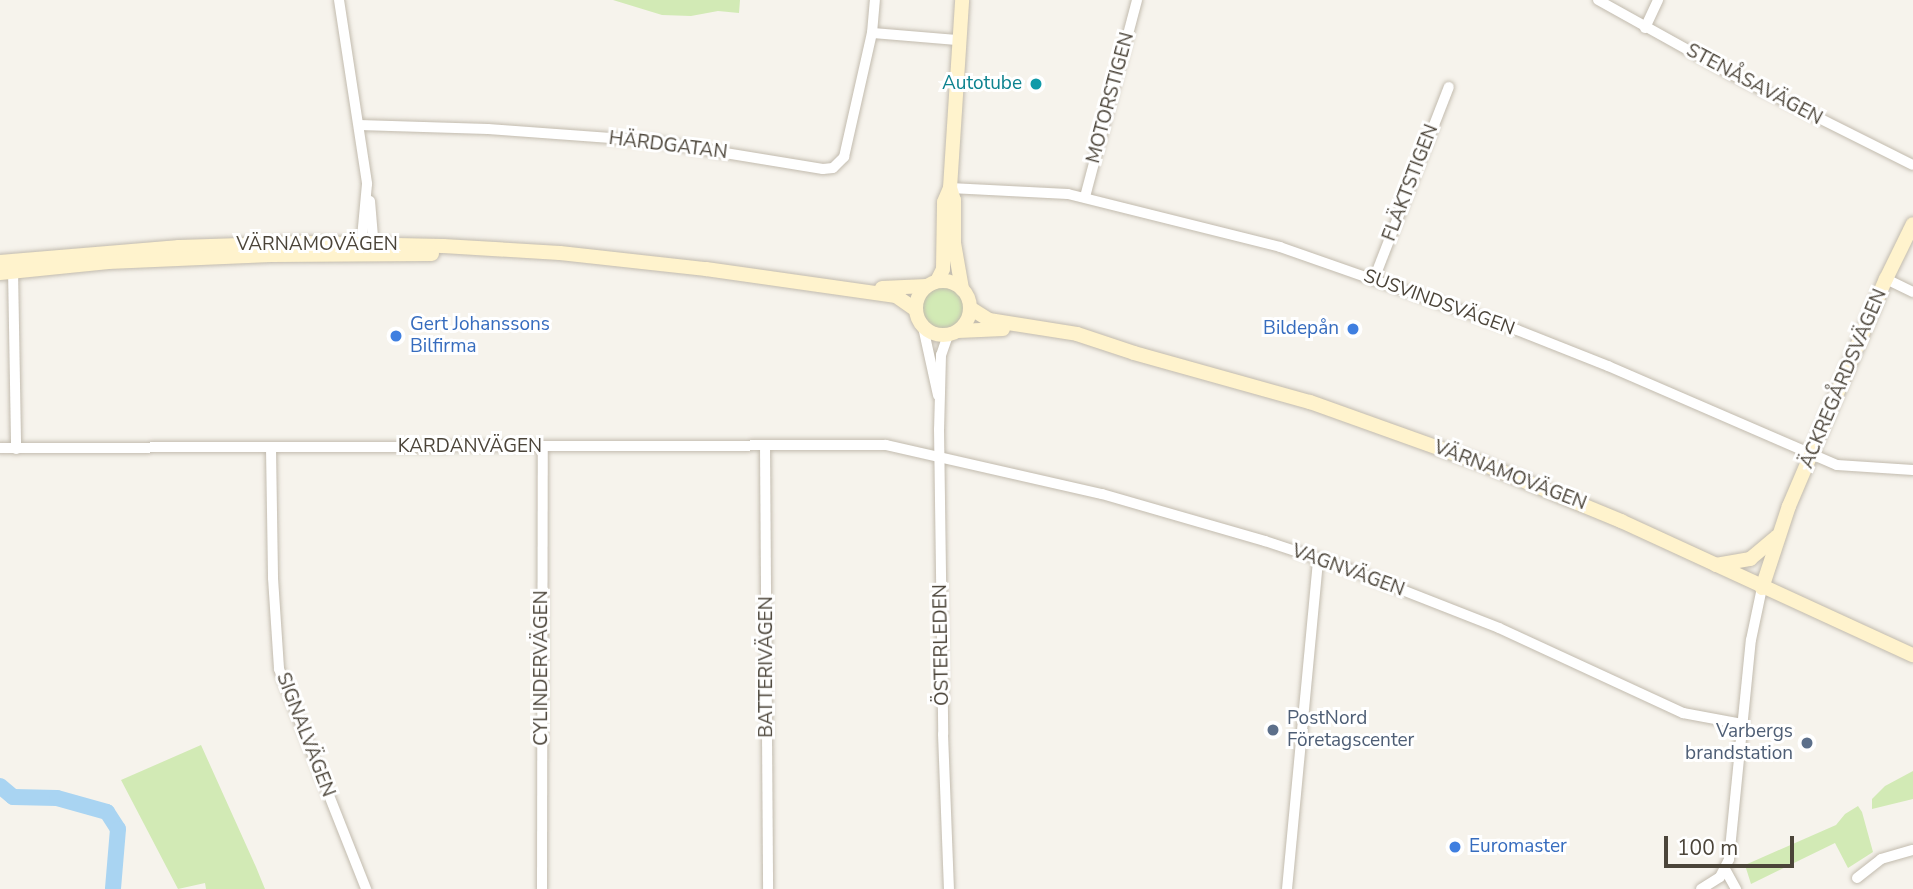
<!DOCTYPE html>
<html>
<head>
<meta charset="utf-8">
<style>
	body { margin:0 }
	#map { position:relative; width:1913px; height:889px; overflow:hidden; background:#f6f3ec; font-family:"Nunito Sans",sans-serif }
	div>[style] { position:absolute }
	.green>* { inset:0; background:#d2eab5 }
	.round { border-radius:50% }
	.river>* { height:16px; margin:-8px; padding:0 8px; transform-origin:8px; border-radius:8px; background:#a9d4f2 }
	.roads { filter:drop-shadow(0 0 2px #c2bbae) drop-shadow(0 0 2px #c2bbae) }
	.street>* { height:10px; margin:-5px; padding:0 5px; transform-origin:5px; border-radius:5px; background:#fff }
	.secondary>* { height:14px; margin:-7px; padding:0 7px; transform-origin:7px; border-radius:7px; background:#fff3cd }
	.secondary>.ring { margin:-7px; padding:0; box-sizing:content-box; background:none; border:14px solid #fff3cd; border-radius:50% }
	.dots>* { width:19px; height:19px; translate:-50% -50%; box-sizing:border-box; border:4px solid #fff; border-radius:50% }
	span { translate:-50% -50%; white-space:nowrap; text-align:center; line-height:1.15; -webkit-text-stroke:6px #fff; paint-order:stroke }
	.culture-label { font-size:19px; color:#0d838f }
	.right { translate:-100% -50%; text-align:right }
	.street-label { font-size:19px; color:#4b4439 }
	.shop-label { font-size:19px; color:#366cbe }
	.left { translate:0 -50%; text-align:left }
	.service-label { font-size:19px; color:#4e5e75 }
	.scale { position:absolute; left:1664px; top:836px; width:130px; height:32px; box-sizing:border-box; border:4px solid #4b4439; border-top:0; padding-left:9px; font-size:21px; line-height:24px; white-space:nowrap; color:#4b4439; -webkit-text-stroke:5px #fff; paint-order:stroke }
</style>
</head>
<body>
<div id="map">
	<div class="green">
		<i style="clip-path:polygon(613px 0,740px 0,739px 13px,718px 11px,691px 16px,662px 15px)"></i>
		<i class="round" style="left:921px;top:285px;width:44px;height:44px"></i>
		<i style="clip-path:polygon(201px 745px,256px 867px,265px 889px,206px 889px,205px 883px,178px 889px,121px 780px)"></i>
		<i style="clip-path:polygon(1913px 771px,1913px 799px,1872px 809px,1872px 799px,1885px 786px)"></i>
		<i style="clip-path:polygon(1858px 806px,1862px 812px,1873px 852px,1848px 868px,1835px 843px,1751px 884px,1745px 865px,1836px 825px,1845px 814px)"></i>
	</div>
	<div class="river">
		<i style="left:0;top:786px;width:17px;rotate:40deg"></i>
		<i style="left:13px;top:797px;width:44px;rotate:1.3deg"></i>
		<i style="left:57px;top:798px;width:52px;rotate:15.6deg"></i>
		<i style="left:107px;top:812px;width:20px;rotate:57deg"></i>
		<i style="left:118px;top:829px;width:60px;rotate:94.8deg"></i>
	</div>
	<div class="roads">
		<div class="street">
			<i style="left:339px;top:0;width:186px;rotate:81.3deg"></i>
			<i style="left:367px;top:184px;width:65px;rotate:95.3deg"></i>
			<i style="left:1598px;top:0;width:152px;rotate:29.1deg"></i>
			<i style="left:1731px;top:74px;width:203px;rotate:26.6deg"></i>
			<i style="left:1645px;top:28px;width:31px;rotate:-65deg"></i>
			<i style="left:872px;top:33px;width:86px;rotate:4.7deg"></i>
			<i style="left:359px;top:125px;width:129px;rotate:1.8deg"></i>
			<i style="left:488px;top:129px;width:164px;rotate:4.2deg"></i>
			<i style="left:652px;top:141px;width:173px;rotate:9.3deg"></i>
			<i style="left:823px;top:169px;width:10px;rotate:-6deg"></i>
			<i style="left:833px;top:168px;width:16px;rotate:-45deg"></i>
			<i style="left:844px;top:157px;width:127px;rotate:-77.3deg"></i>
			<i style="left:872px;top:33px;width:33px;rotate:-85deg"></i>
			<i style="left:950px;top:188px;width:118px;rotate:2.9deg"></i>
			<i style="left:1068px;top:194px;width:219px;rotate:14deg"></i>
			<i style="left:1280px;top:247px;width:251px;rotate:19.3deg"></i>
			<i style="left:1517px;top:330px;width:98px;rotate:21.6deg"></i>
			<i style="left:1608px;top:366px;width:249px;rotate:23.4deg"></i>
			<i style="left:1837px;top:465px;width:76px;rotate:3.8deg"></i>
			<i style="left:1085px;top:197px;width:204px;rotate:-75.2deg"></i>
			<i style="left:370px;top:201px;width:48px;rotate:85.2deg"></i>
			<i style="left:13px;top:269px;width:180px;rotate:89deg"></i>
			<i style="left:1374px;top:279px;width:206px;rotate:-68.7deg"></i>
			<i style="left:1886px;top:279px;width:30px;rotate:26deg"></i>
			<i style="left:923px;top:327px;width:70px;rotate:77.6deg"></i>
			<i style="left:948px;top:335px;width:21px;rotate:109deg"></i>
			<i style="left:941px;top:355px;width:74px;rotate:91.5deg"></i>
			<i style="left:939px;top:429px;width:305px;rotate:89.2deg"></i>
			<i style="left:943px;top:734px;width:155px;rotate:87.8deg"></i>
			<i style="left:765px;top:445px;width:444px;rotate:89.6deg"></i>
			<i style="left:0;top:448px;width:886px;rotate:-0.19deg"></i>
			<i style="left:886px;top:445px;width:221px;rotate:12.8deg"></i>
			<i style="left:1102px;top:494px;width:170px;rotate:16.1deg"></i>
			<i style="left:1265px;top:541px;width:85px;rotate:18.4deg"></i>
			<i style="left:1346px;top:568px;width:164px;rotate:21.4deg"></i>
			<i style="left:1499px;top:628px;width:203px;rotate:24.8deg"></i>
			<i style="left:1683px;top:713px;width:60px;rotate:10.6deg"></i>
			<i style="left:271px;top:448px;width:130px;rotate:89.1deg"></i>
			<i style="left:273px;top:578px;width:91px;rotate:86.2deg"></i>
			<i style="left:279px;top:669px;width:237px;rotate:68.4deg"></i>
			<i style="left:1726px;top:871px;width:21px;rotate:61deg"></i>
			<i style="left:1857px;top:878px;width:31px;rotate:-38deg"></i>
			<i style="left:1881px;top:859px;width:33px;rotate:-16deg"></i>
			<i style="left:542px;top:889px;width:442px;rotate:-89.9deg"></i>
			<i style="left:1287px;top:889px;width:331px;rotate:-84.6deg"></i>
			<i style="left:1701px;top:889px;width:22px;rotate:-32deg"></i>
			<i style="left:1720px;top:877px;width:20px;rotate:-63deg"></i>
			<i style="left:1729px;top:859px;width:220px;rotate:-84.3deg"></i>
			<i style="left:1751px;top:640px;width:53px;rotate:-78.1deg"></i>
		</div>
		<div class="secondary">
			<i style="left:950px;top:188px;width:13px;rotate:72deg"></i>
			<i style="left:954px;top:200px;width:43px;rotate:90deg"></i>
			<i style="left:954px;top:243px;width:47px;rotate:80.1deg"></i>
			<i style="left:0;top:262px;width:180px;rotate:-4.8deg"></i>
			<i style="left:179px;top:247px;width:124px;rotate:-1.8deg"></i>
			<i style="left:303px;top:243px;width:140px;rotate:1.2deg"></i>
			<i style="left:443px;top:246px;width:117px;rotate:3.4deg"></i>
			<i style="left:560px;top:253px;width:147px;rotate:6.3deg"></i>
			<i style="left:706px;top:269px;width:192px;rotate:8.1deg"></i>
			<i style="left:896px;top:296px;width:24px;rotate:35deg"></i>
			<i style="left:0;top:273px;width:109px;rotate:-5.8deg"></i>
			<i style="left:108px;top:262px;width:163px;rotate:-2.5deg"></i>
			<i style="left:271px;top:255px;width:161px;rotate:-0.4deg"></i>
			<i class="ring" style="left:916px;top:281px;width:40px;height:40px"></i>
			<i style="left:937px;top:281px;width:13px;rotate:-63deg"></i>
			<i style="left:943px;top:269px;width:67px;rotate:-89.1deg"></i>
			<i style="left:944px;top:202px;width:15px;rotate:-67deg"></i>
			<i style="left:950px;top:188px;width:188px;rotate:-86.3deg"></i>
			<i style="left:882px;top:288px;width:45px;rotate:-2.5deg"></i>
			<i style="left:970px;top:308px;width:22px;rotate:32deg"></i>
			<i style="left:989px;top:320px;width:89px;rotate:9deg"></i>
			<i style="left:1077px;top:334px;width:60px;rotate:18.4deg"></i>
			<i style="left:1134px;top:353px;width:183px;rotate:15.6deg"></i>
			<i style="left:1310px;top:402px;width:178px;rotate:19.7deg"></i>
			<i style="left:1478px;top:462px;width:155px;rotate:22.4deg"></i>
			<i style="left:1621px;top:521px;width:321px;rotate:24.7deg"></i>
			<i style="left:958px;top:331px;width:45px;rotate:-2.5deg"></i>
			<i style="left:1716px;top:565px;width:35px;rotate:-10deg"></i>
			<i style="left:1750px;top:559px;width:35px;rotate:-40deg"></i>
			<i style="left:1762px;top:588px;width:86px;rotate:-71.8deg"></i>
			<i style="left:1789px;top:506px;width:247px;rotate:-66.9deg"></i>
			<i style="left:1886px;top:279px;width:61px;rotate:-63.9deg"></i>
		</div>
	</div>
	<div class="dots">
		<i style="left:1036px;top:84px;background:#0f9aa8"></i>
		<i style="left:1353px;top:329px;background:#3f7fe0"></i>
		<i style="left:396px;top:336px;background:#3f7fe0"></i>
		<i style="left:1273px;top:730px;background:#5c6f8a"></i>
		<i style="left:1807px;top:743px;background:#5c6f8a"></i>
		<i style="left:1455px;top:847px;background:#3f7fe0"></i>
	</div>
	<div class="culture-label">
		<span class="right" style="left:1022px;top:84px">Autotube</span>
	</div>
	<div class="street-label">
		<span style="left:1754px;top:85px;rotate:28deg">STENÅSAVÄGEN</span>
		<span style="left:1111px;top:98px;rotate:-75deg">MOTORSTIGEN</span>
		<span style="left:668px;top:146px;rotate:7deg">HÄRDGATAN</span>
		<span style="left:1411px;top:183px;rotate:-69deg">FLÄKTSTIGEN</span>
		<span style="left:317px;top:245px">VÄRNAMOVÄGEN</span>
		<span style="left:1439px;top:303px;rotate:20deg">SUSVINDSVÄGEN</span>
		<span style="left:1844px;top:379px;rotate:-67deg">ÄCKREGÅRDSVÄGEN</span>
		<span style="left:470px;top:447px">KARDANVÄGEN</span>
		<span style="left:1510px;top:476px;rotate:21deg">VÄRNAMOVÄGEN</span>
		<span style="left:1348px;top:571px;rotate:20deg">VAGNVÄGEN</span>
		<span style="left:942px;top:645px;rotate:-91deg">ÖSTERLEDEN</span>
		<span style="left:767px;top:667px;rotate:-90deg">BATTERIVÄGEN</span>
		<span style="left:542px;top:668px;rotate:-90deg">CYLINDERVÄGEN</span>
		<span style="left:305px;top:735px;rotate:69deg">SIGNALVÄGEN</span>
	</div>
	<div class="shop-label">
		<span class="left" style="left:410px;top:336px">Gert Johanssons<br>Bilfirma</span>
		<span class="right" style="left:1339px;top:329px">Bildepån</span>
		<span class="left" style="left:1469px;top:847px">Euromaster</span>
	</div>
	<div class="service-label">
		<span class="left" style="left:1287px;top:730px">PostNord<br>Företagscenter</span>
		<span class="right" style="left:1793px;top:743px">Varbergs<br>brandstation</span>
	</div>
	<div class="scale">100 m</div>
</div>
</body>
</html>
